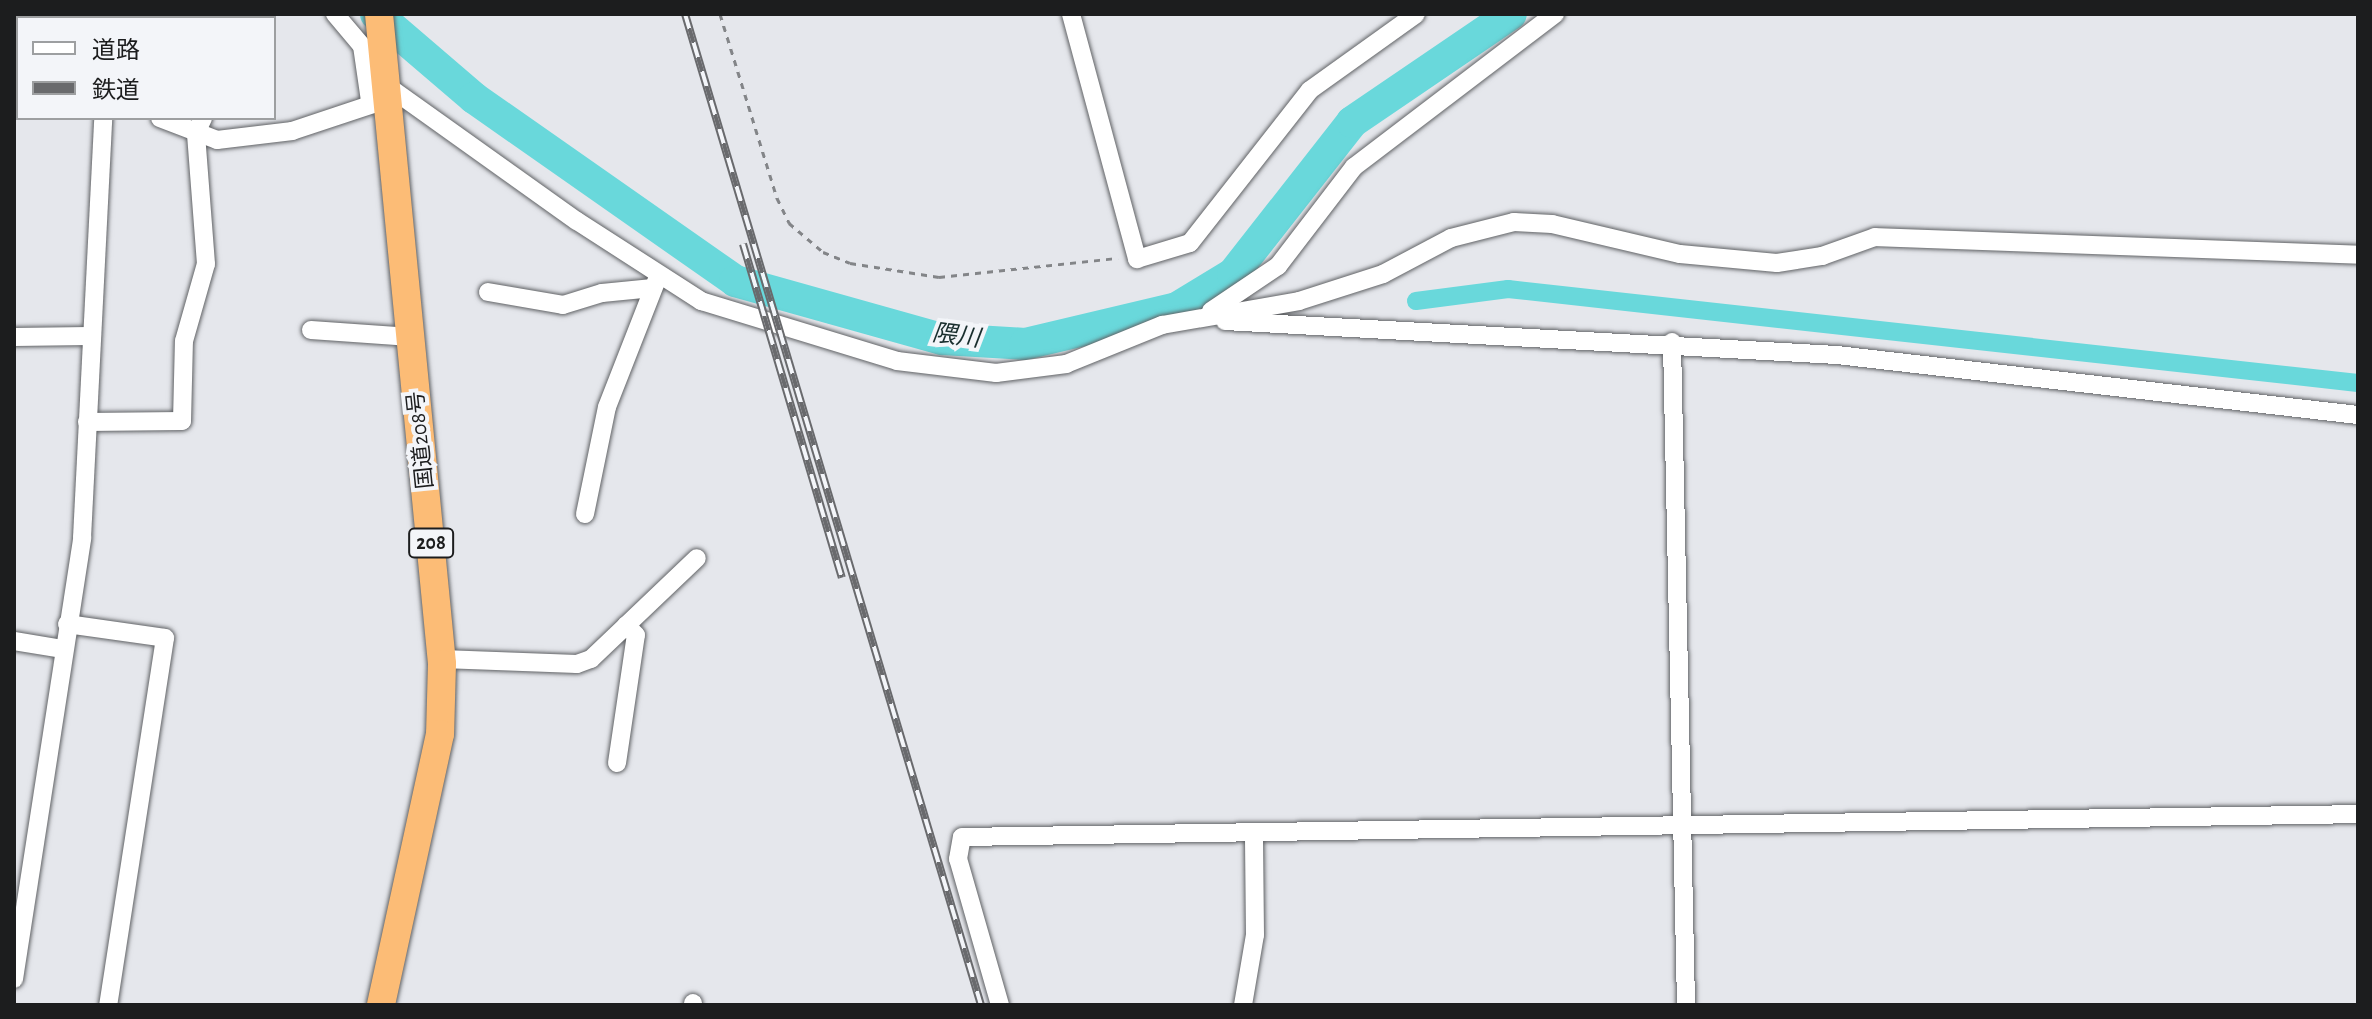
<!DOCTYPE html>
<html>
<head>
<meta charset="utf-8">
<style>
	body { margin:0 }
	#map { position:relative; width:2372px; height:1019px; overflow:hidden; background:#e5e7ec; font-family:"Alegreya Sans","Noto Sans JP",sans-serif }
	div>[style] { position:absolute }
	.canal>* { height:18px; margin:-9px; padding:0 9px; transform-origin:9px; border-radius:9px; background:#69d8db }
	.river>* { height:32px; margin:-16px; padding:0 16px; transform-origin:16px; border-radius:16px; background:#69d8db }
	.path>* { height:3px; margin-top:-1.5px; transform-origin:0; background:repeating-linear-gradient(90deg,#838588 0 6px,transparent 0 12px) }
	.roads { filter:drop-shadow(0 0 2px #606265) drop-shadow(0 0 2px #606265) }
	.minor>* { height:18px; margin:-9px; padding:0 9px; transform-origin:9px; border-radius:9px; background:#fff }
	.highway>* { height:28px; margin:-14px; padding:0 14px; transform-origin:14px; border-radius:14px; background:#fcbc76 }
	.rail>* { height:8px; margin-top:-4px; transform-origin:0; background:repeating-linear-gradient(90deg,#f3f5f9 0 15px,#696a6d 0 30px); box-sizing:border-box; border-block:2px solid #696a6d }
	span { translate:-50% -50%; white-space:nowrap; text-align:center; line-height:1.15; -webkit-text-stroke:8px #f3f5f9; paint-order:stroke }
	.shield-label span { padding:2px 6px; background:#f3f5f9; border:2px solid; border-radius:6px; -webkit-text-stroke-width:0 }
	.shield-label { font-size:20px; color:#1c1d1e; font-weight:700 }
	.street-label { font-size:22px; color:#1c1d1e }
	.water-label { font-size:24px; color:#192e2e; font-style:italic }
	.frame { position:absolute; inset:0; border:16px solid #1c1d1e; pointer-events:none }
	.legend { position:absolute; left:16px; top:16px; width:260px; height:104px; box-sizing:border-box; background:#f3f5f9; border:2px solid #9d9fa1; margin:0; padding:10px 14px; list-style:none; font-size:24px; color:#1c1d1e }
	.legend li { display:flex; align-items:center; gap:16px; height:40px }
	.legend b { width:40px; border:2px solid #9d9fa1 }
</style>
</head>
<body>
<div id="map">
	<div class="canal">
		<i style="left:1416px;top:301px;width:93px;rotate:-7.4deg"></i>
		<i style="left:1508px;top:289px;width:855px;rotate:6.31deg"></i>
	</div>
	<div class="river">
		<i style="left:376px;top:14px;width:129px;rotate:40.6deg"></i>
		<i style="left:474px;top:98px;width:319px;rotate:35deg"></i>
		<i style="left:735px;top:281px;width:215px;rotate:15.7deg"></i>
		<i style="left:942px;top:339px;width:83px;rotate:3.4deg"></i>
		<i style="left:1025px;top:344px;width:156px;rotate:-13.3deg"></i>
		<i style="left:1177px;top:308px;width:66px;rotate:-31.3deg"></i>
		<i style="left:1233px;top:274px;width:193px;rotate:-51.9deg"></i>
		<i style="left:1352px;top:122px;width:192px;rotate:-34.2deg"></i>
	</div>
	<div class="path">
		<i style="left:720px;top:14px;width:193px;rotate:72.8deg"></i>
		<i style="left:777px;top:198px;width:28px;rotate:64deg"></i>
		<i style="left:789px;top:223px;width:45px;rotate:40.5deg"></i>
		<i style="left:823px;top:252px;width:29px;rotate:22deg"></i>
		<i style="left:850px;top:263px;width:90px;rotate:8.9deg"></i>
		<i style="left:939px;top:277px;width:180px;rotate:-6.1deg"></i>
	</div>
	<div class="roads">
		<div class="minor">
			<i style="left:335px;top:14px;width:42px;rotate:49.8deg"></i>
			<i style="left:362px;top:46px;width:56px;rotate:81.7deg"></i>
			<i style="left:1071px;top:14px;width:254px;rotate:74.9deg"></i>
			<i style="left:1137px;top:259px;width:55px;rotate:-16.8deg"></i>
			<i style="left:1190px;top:243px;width:194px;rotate:-51.9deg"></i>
			<i style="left:1310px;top:90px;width:130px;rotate:-35.6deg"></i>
			<i style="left:253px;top:18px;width:4px;rotate:-63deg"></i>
			<i style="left:386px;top:85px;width:234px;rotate:35.5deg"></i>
			<i style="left:577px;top:221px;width:148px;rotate:32.8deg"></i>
			<i style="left:701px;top:301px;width:205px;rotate:17deg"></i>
			<i style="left:897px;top:361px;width:100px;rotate:6.9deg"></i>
			<i style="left:996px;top:373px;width:71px;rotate:-7.3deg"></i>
			<i style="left:1066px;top:364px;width:104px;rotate:-22.1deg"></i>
			<i style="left:1162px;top:325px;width:139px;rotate:-9.9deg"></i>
			<i style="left:1299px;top:301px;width:88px;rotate:-17.8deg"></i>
			<i style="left:1383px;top:274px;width:77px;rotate:-27.9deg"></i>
			<i style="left:1451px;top:238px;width:65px;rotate:-14.3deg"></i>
			<i style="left:1514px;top:222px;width:38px;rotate:3deg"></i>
			<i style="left:1552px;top:224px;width:131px;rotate:13.2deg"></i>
			<i style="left:1680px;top:254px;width:97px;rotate:5.3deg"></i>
			<i style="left:1777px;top:263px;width:46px;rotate:-8.8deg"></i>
			<i style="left:1822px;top:256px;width:56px;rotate:-19.7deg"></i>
			<i style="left:1875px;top:237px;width:483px;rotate:2.1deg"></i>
			<i style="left:160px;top:118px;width:61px;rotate:21.1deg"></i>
			<i style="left:217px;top:140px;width:76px;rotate:-6.8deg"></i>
			<i style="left:292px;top:131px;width:101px;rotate:-18.4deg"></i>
			<i style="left:488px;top:292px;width:76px;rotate:9.8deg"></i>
			<i style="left:563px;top:305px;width:41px;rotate:-17.1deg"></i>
			<i style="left:602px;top:293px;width:51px;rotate:-5.6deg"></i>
			<i style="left:1211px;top:311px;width:81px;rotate:-33.9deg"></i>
			<i style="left:1278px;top:266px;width:125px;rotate:-52.5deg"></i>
			<i style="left:1354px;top:167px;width:253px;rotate:-37.3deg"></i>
			<i style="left:1225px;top:321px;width:613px;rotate:3.18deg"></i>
			<i style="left:1837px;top:355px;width:524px;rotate:6.57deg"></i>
			<i style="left:311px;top:330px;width:100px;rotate:4deg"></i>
			<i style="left:14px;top:337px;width:75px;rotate:-0.8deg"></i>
			<i style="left:1672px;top:342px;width:663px;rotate:88.79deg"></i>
			<i style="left:87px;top:422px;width:95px;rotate:-0.6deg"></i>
			<i style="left:182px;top:421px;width:80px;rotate:-88.6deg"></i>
			<i style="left:184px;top:341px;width:80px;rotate:-74.1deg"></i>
			<i style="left:206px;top:264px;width:131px;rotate:-94.4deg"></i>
			<i style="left:196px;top:133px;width:17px;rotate:-65deg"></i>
			<i style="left:585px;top:514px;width:109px;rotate:-78.4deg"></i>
			<i style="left:607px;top:407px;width:140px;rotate:-68.6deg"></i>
			<i style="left:67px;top:624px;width:99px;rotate:8.1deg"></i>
			<i style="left:165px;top:638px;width:371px;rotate:98.8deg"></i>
			<i style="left:14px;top:641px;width:50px;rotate:9.3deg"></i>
			<i style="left:442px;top:659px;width:135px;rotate:2.1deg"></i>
			<i style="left:577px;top:664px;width:15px;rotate:-20deg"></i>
			<i style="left:591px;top:659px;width:146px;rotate:-43.6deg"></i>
			<i style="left:617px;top:763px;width:129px;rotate:-81.6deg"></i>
			<i style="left:636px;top:635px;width:14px;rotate:-135deg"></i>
			<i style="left:14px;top:979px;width:446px;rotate:-81.2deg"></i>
			<i style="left:82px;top:538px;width:421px;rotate:-87.1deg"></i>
			<i style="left:693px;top:1005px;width:2px;rotate:-90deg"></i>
			<i style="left:1000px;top:1005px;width:152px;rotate:-106deg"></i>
			<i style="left:958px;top:859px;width:22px;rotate:-80deg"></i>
			<i style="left:962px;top:837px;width:1396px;rotate:-0.94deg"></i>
			<i style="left:1243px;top:1005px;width:71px;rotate:-80.3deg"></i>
			<i style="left:1255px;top:935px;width:103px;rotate:-90.6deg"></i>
		</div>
		<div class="highway">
			<i style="left:379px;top:14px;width:653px;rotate:84.46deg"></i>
			<i style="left:442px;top:664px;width:70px;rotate:91.6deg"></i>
			<i style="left:440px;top:734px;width:277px;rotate:102.3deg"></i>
		</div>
	</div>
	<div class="rail">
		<i style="left:685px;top:14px;width:1034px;rotate:73.37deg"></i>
		<i style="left:743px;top:244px;width:348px;rotate:73.5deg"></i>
	</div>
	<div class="shield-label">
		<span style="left:431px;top:543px">208</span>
	</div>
	<div class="street-label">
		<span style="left:421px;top:440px;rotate:-96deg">国道208号</span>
	</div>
	<div class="water-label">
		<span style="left:956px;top:337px;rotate:7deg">隈川</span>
	</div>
	<div class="frame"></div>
	<ul class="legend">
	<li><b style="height:10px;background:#fff"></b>道路</li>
	<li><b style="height:10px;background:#696a6d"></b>鉄道</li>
	</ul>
</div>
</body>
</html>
